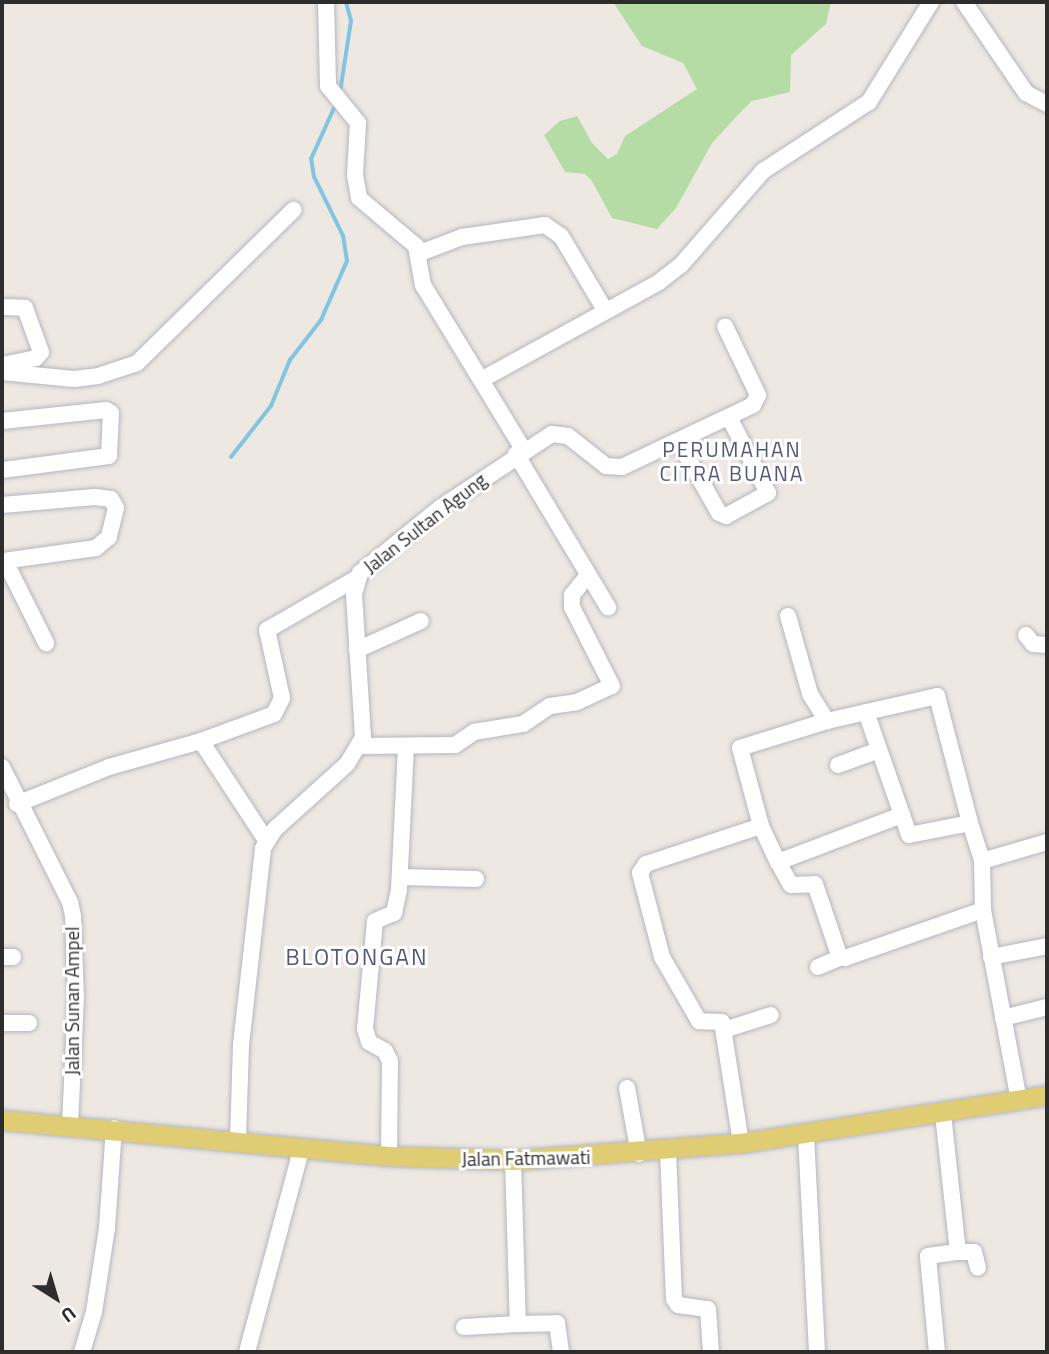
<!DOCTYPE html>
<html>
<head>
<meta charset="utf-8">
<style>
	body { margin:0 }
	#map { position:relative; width:1049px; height:1354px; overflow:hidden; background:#ede8e2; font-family:"Titillium Web",sans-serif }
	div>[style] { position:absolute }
	.green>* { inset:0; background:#b6dca6 }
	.stream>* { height:3.5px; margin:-1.75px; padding:0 1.75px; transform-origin:1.75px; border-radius:1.75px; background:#83c4e1 }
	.roads { filter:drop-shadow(0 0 2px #b5b7bf) drop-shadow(0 0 2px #b5b7bf) }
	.minor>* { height:16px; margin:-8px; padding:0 8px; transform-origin:8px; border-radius:8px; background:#fff }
	.major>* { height:19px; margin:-9.5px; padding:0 9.5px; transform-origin:9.5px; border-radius:9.5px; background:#e0cc73 }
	span { translate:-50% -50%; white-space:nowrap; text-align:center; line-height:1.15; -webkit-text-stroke:6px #fff; paint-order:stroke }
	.street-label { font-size:19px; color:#2d2d2d }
	.neighbourhood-label { font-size:21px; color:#535879; letter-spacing:2px }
	.quarter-label { font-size:23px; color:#535879; letter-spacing:2px }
	.frame { position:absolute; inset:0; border:4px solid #2d2d2d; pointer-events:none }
	.north { position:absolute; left:21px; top:1263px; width:70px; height:70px; -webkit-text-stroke:5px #fff; paint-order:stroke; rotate:143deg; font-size:19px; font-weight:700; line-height:28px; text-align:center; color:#2d2d2d }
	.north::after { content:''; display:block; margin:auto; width:24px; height:32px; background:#2d2d2d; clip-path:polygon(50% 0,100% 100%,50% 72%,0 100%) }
</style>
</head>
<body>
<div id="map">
	<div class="green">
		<i style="clip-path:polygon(613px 2px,831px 2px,826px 24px,791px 55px,790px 92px,752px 101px,736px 117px,712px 143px,676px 208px,657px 229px,612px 218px,592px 181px,585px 174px,565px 172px,544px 135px,560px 121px,577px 116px,592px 143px,608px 159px,617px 154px,625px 136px,697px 89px,683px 63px,642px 46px)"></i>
	</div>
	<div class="stream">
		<i style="left:340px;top:93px;width:73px;rotate:-81.3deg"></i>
		<i style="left:351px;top:21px;width:20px;rotate:-105deg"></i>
		<i style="left:231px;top:457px;width:65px;rotate:-51.9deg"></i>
		<i style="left:271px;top:406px;width:50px;rotate:-67.6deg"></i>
		<i style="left:290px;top:360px;width:51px;rotate:-52.2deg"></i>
		<i style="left:321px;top:320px;width:64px;rotate:-66.2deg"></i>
		<i style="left:347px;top:261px;width:25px;rotate:-99deg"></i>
		<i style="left:343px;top:236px;width:66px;rotate:-116.2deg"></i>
		<i style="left:314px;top:177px;width:18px;rotate:-99deg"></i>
		<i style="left:311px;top:159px;width:60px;rotate:-65.6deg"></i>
	</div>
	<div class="roads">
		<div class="minor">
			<i style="left:326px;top:2px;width:84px;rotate:88.6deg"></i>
			<i style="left:328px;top:86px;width:48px;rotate:51deg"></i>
			<i style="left:358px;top:123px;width:52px;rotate:93.3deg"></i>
			<i style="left:355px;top:175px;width:23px;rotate:80deg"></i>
			<i style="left:359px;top:198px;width:75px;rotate:40.1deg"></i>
			<i style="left:416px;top:246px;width:40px;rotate:80deg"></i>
			<i style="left:423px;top:285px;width:111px;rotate:58.6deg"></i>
			<i style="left:964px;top:2px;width:110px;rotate:55.7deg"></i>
			<i style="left:1026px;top:93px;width:24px;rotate:28deg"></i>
			<i style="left:420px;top:253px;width:45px;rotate:-20.9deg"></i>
			<i style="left:462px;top:237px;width:84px;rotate:-8.2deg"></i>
			<i style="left:545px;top:225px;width:19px;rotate:35deg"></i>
			<i style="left:561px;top:236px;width:86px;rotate:59.3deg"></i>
			<i style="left:2px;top:307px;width:23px;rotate:2deg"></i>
			<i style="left:25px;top:308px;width:47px;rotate:70deg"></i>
			<i style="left:41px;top:352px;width:8px;rotate:130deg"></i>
			<i style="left:36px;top:358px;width:35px;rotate:168deg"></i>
			<i style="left:2px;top:372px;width:72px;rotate:5.6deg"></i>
			<i style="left:74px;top:379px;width:24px;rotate:-7deg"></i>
			<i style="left:98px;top:376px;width:41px;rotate:-18.4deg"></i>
			<i style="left:137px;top:363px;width:219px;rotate:-44.4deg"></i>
			<i style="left:2px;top:421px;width:105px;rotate:-6deg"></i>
			<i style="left:106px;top:410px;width:6px;rotate:31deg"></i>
			<i style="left:111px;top:413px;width:43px;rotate:92.7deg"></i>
			<i style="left:109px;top:456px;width:108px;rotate:172.5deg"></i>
			<i style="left:680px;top:444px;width:79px;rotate:60.5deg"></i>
			<i style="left:719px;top:513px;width:8px;rotate:23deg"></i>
			<i style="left:726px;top:516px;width:48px;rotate:-28.7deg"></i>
			<i style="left:768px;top:493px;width:83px;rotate:-117.2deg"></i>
			<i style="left:523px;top:449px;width:81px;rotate:-121.3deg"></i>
			<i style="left:481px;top:380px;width:203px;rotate:-28.8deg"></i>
			<i style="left:659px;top:282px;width:28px;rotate:-38deg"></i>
			<i style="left:681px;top:265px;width:125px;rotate:-48.9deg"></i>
			<i style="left:763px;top:171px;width:126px;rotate:-33.1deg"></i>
			<i style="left:869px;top:102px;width:118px;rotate:-58.2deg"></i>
			<i style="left:516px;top:454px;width:179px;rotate:59deg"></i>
			<i style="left:2px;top:505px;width:93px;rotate:-4.9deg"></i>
			<i style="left:95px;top:497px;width:16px;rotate:7deg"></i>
			<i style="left:111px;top:499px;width:10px;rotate:61deg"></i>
			<i style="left:116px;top:508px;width:30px;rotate:104deg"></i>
			<i style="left:109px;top:537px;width:17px;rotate:140deg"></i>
			<i style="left:96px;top:548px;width:95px;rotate:172.1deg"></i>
			<i style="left:5px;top:561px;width:92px;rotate:63.4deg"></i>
			<i style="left:788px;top:616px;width:81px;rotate:74.2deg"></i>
			<i style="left:810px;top:694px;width:32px;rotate:58deg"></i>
			<i style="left:827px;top:721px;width:113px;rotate:-12.8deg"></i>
			<i style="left:937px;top:696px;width:131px;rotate:75.4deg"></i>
			<i style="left:1026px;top:635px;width:11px;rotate:52deg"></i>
			<i style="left:1033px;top:644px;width:14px;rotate:4deg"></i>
			<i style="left:357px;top:650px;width:70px;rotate:-24.4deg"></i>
			<i style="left:866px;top:712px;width:130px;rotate:70.7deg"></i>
			<i style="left:909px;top:835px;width:62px;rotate:-11.1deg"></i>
			<i style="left:970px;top:823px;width:40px;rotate:72deg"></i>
			<i style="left:982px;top:861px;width:49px;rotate:88.8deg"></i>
			<i style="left:827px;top:721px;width:91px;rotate:162.8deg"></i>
			<i style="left:740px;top:748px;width:81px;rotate:74.9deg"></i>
			<i style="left:761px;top:826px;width:40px;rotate:65deg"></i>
			<i style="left:778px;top:862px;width:26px;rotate:61deg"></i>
			<i style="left:791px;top:885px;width:24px;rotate:-2deg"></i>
			<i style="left:815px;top:884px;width:75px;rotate:71.3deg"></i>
			<i style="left:839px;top:955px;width:7px;rotate:27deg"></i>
			<i style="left:845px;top:958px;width:146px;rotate:-19.2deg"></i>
			<i style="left:983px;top:910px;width:193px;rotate:79.3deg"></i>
			<i style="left:201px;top:741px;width:118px;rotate:56.7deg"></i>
			<i style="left:360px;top:746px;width:95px;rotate:-0.6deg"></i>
			<i style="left:455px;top:745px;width:23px;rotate:-34deg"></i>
			<i style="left:474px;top:732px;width:50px;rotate:-9.3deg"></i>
			<i style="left:523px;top:724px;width:32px;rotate:-34deg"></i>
			<i style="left:550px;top:706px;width:27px;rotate:-8deg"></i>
			<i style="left:577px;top:702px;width:38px;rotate:-25deg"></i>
			<i style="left:612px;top:686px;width:89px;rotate:-116.9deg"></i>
			<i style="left:572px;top:607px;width:12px;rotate:-90deg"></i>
			<i style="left:572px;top:595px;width:26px;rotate:-51deg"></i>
			<i style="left:838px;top:765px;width:44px;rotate:-20.1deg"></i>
			<i style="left:2px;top:767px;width:151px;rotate:63.3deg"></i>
			<i style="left:70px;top:902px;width:14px;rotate:78deg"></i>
			<i style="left:73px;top:916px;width:81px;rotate:87.9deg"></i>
			<i style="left:76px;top:997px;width:128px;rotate:92.7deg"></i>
			<i style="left:17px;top:804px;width:99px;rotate:-21.9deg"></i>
			<i style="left:109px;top:767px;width:96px;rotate:-15.8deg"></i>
			<i style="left:201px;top:741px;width:78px;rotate:-20.3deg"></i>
			<i style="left:274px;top:714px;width:18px;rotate:-63deg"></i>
			<i style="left:282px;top:698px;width:70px;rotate:-102.4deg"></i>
			<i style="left:267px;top:630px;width:104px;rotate:-30deg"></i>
			<i style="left:982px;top:861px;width:68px;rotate:-16.3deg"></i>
			<i style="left:778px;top:862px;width:133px;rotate:-20.8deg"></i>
			<i style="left:400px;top:877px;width:76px;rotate:1.5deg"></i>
			<i style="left:2px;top:957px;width:11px"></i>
			<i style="left:991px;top:957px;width:57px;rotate:-11.1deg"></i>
			<i style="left:818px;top:967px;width:26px;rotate:-23deg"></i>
			<i style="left:1003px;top:1018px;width:45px;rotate:-14deg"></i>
			<i style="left:2px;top:1023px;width:27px"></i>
			<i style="left:724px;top:1030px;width:49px;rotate:-17.7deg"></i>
			<i style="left:627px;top:1088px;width:67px;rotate:79.7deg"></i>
			<i style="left:806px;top:1135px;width:217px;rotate:87.1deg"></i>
			<i style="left:238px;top:1140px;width:95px;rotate:-88.2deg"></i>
			<i style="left:241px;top:1045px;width:198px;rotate:-83.6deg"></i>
			<i style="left:263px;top:848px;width:22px;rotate:-58deg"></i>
			<i style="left:275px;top:829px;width:97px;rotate:-42.1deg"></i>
			<i style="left:347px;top:764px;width:31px;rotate:-59deg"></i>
			<i style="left:363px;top:737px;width:143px;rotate:-93.6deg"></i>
			<i style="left:354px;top:594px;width:22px;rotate:-74deg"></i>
			<i style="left:360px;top:573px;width:103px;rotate:-39.1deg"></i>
			<i style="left:440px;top:508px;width:134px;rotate:-33.5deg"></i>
			<i style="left:552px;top:434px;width:16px;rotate:7deg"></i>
			<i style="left:568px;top:436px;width:48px;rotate:38.3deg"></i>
			<i style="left:606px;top:466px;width:16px;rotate:4deg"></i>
			<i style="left:622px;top:467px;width:145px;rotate:-25.3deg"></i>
			<i style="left:753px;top:405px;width:11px;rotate:-63deg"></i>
			<i style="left:758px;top:395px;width:76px;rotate:-115.6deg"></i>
			<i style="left:741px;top:1143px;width:122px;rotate:-98.9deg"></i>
			<i style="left:722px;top:1022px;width:23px;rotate:-178deg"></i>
			<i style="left:699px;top:1021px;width:74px;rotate:-120deg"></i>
			<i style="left:662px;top:957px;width:87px;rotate:-104.7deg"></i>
			<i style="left:640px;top:873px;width:11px;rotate:-56deg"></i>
			<i style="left:646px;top:864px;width:121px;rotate:-18.3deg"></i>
			<i style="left:668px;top:1151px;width:148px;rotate:87.7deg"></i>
			<i style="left:674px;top:1299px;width:7px;rotate:56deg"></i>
			<i style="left:678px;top:1305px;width:30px;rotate:8deg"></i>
			<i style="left:708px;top:1309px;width:43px;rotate:86deg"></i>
			<i style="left:389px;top:1156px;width:95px;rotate:-89.4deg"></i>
			<i style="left:390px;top:1061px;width:11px;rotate:-117deg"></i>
			<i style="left:385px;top:1051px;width:18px;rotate:-151deg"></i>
			<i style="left:369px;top:1042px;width:14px;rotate:-107deg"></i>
			<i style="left:365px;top:1029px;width:108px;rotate:-84.7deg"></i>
			<i style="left:375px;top:921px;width:21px;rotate:-23deg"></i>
			<i style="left:394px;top:913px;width:25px;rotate:-78deg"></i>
			<i style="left:399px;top:889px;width:143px;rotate:-87.2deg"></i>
			<i style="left:513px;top:1160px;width:164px;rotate:88.3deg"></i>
			<i style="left:518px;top:1324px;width:39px;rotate:-1deg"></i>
			<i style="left:557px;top:1323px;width:29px;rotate:82deg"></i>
			<i style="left:958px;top:1252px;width:16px"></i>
			<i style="left:974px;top:1252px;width:16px;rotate:76deg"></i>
			<i style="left:464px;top:1327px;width:54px;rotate:-3.2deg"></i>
			<i style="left:82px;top:1352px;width:42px;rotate:-73.3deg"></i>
			<i style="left:94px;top:1312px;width:85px;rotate:-81.2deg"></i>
			<i style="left:107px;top:1228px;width:100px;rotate:-86deg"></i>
			<i style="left:247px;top:1352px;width:212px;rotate:-75deg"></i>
			<i style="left:937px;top:1352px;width:96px;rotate:-95.4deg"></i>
			<i style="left:928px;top:1256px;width:30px;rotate:-8deg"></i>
			<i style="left:958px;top:1252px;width:140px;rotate:-96.2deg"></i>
		</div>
		<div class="major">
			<i style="left:2px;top:1120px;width:389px;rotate:5.3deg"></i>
			<i style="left:389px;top:1156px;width:124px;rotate:1.8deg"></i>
			<i style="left:513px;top:1160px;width:229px;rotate:-4.3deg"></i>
			<i style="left:741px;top:1143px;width:310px;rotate:-8.9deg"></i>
		</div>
	</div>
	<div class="street-label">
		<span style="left:425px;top:523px;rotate:-38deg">Jalan Sultan Agung</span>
		<span style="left:72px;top:1001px;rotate:-90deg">Jalan Sunan Ampel</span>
		<span style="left:526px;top:1158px;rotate:-1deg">Jalan Fatmawati</span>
	</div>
	<div class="neighbourhood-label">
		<span style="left:732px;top:461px">PERUMAHAN<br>CITRA BUANA</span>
	</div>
	<div class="quarter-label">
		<span style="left:357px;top:957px">BLOTONGAN</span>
	</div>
	<div class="frame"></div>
	<div class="north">U</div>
</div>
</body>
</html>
